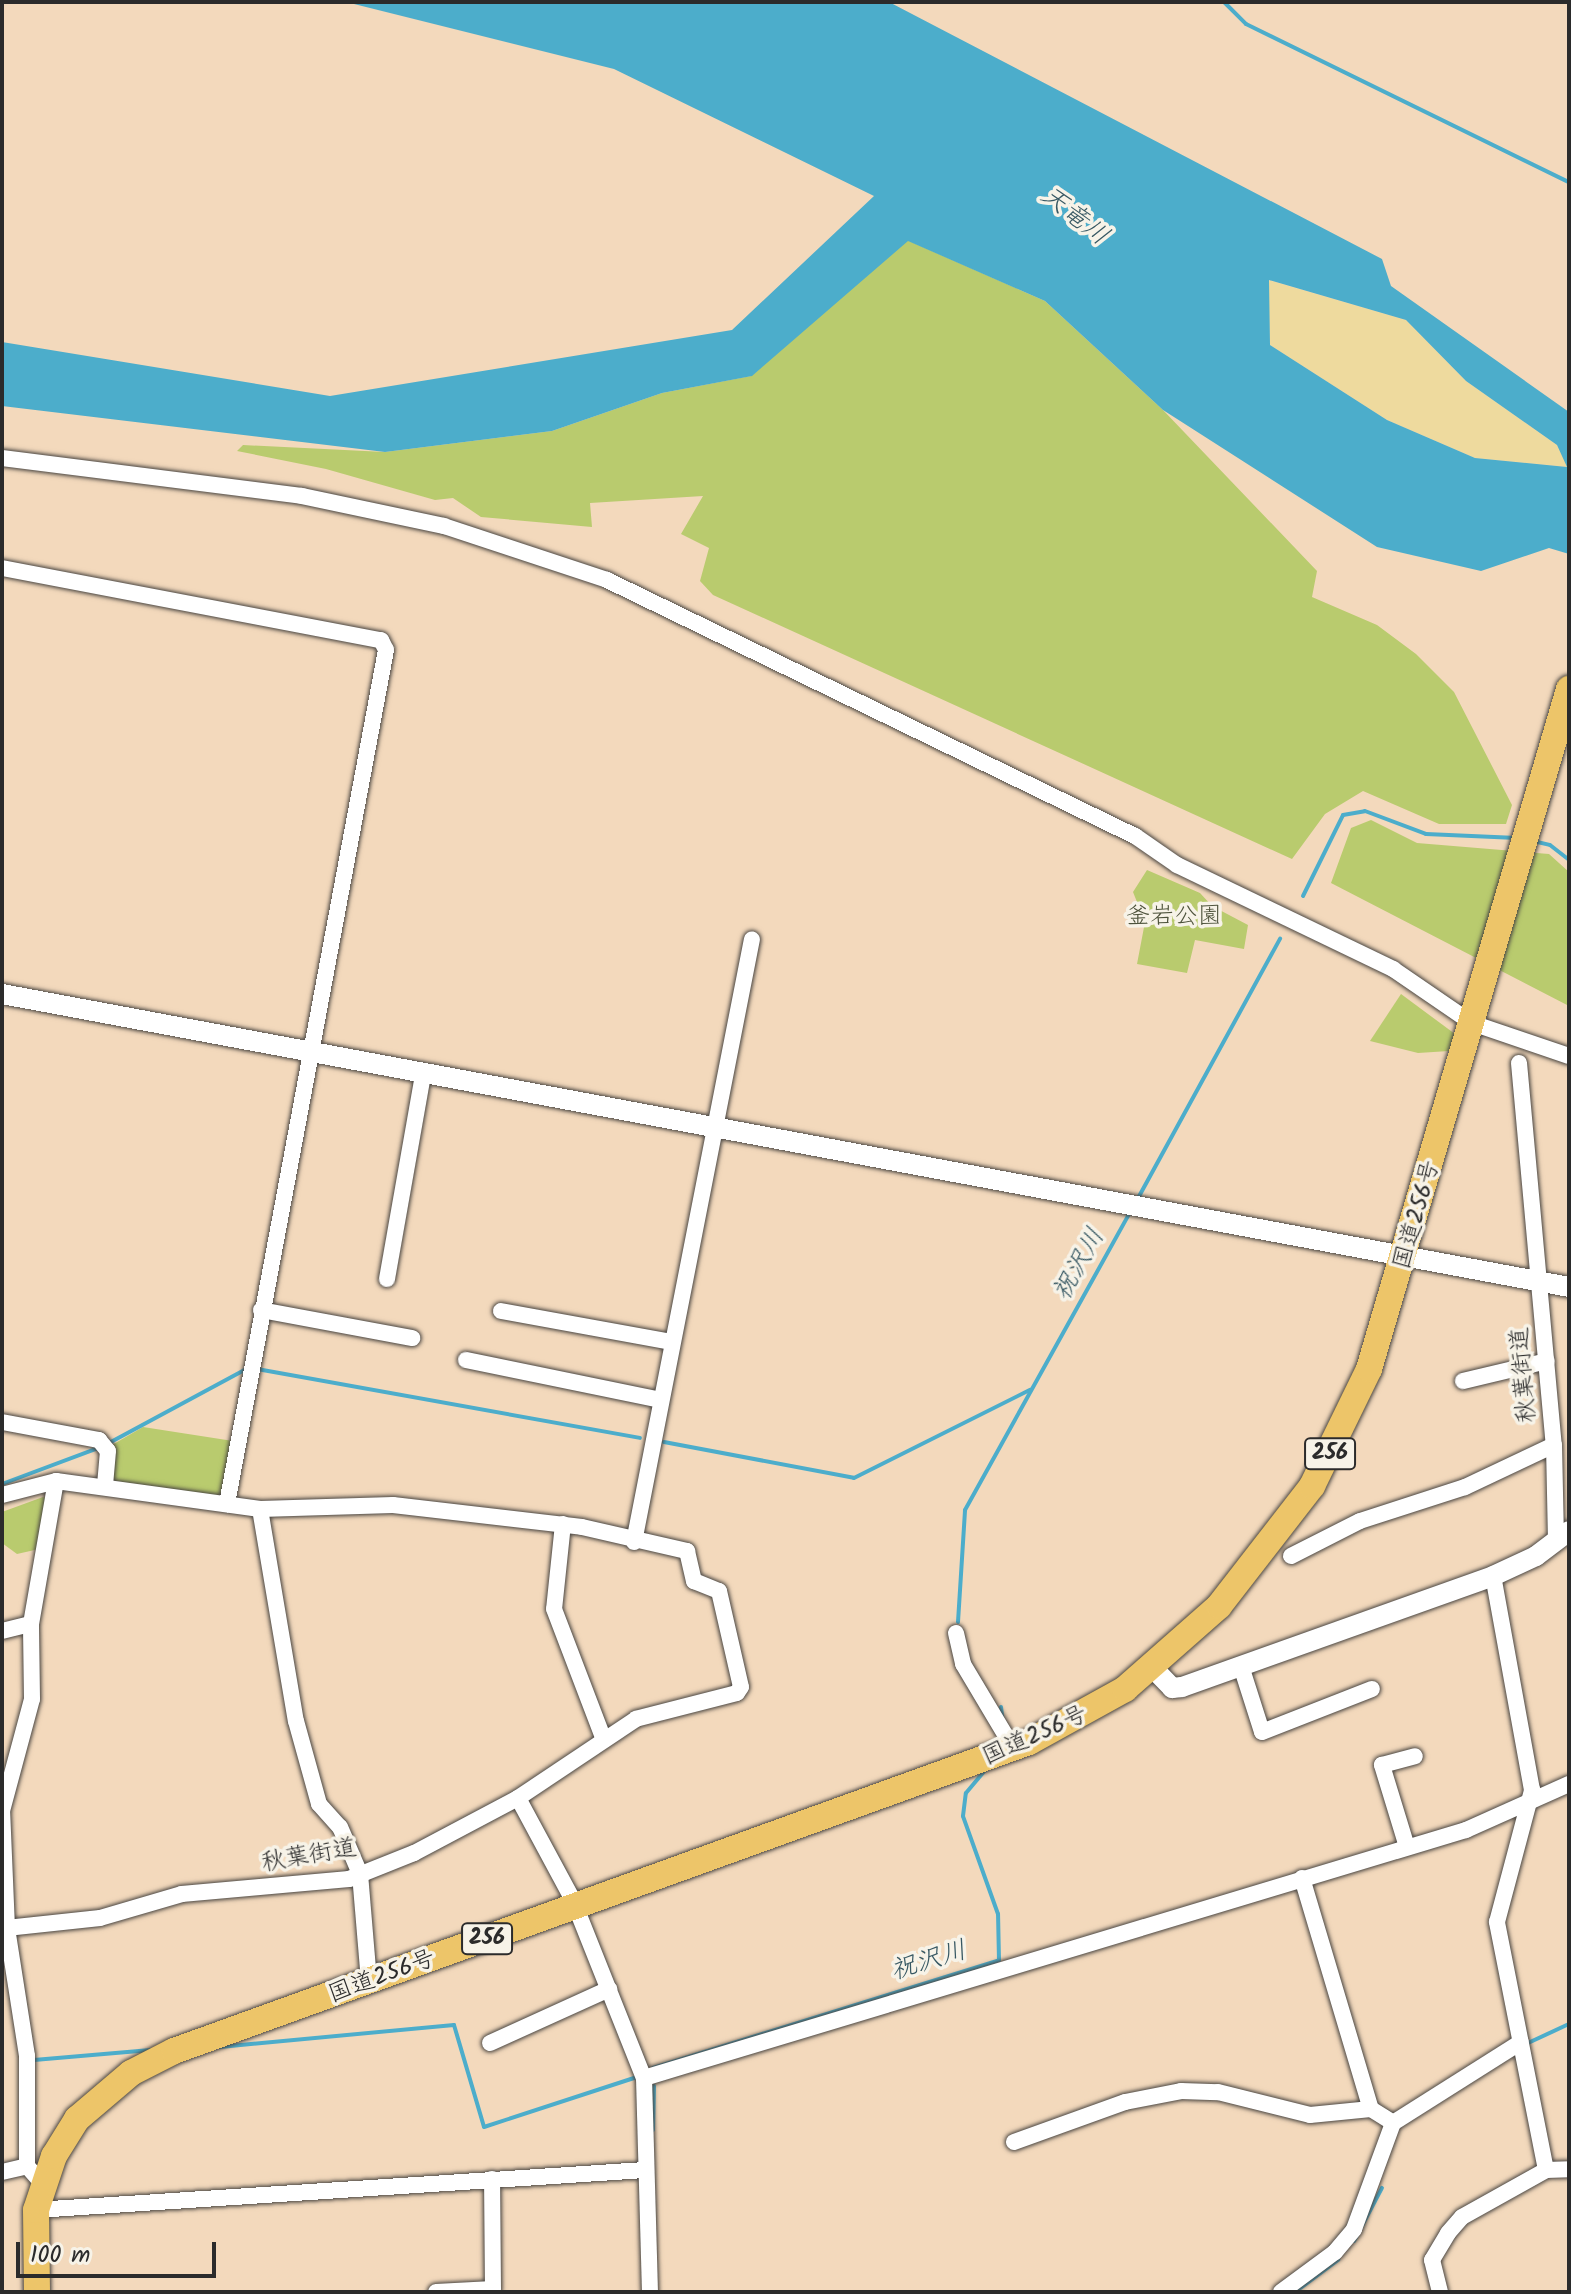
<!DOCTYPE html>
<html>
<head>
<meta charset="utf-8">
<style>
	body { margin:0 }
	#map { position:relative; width:1571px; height:2294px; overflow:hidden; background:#f3d9bc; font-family:Kalam,"Klee One",sans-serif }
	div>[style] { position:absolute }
	.green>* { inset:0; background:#b9cb6e }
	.sand>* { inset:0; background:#eeda9e }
	.water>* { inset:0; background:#4cadcb }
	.stream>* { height:4px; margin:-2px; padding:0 2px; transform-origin:2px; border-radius:2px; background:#4cadcb }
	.roads { filter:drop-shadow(0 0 2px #494541) drop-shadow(0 0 2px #494541) }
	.minor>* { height:16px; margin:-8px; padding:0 8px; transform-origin:8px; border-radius:8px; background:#fff }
	.tertiary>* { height:20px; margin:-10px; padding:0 10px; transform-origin:10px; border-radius:10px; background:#fff }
	.trunk>* { height:26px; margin:-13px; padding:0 13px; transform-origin:13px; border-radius:13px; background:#edc569 }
	span { translate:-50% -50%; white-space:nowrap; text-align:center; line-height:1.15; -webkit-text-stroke:7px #f7f3e8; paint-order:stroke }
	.shield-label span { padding:2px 6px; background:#f7f3e8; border:2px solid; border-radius:6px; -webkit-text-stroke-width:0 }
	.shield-label { font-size:22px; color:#2b2b2b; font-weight:700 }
	.park-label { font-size:24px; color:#4e533c }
	.street-label { font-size:24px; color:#2b2b2b }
	.water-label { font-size:26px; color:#375863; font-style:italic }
	.frame { position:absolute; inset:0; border:4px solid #2b2b2b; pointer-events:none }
	.scale { position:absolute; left:16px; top:2242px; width:200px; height:36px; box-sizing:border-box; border:4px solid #2b2b2b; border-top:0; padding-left:10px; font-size:24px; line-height:28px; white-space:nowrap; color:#2b2b2b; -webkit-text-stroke:6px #f7f3e8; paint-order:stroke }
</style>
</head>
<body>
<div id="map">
	<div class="green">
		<i style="clip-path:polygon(907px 240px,1045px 301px,1163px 410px,1317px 571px,1312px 597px,1377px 625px,1416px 654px,1454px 692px,1512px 805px,1506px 824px,1439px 824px,1363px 791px,1325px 814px,1292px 859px,713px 595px,700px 581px,709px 548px,681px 534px,703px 496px,590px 503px,592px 527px,481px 517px,453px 498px,435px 500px,326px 469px,237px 451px,243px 445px,385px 452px,552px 431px,662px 393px,751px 376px)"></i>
		<i style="clip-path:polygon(1371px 820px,1417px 843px,1549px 854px,1569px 872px,1569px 1006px,1331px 883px,1351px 828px)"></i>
		<i style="clip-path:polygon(1147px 870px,1200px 893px,1212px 906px,1248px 925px,1244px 949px,1195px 940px,1187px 973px,1137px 964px,1145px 922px,1133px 892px)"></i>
		<i style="clip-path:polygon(1401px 994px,1455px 1034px,1449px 1051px,1418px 1053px,1370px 1041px)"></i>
		<i style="clip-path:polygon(143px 1427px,233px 1441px,223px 1492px,217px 1496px,109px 1480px,112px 1445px)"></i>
		<i style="clip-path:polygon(43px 1497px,49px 1500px,39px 1549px,17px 1554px,2px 1543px,2px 1512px)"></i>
	</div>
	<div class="sand">
		<i style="clip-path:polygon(1268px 280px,1406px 320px,1466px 381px,1557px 445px,1568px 467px,1475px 458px,1387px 420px,1270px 345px)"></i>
	</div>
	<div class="water">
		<i style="clip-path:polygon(evenodd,346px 2px,889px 2px,1382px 259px,1391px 286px,1569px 412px,1569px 554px,1549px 548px,1481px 571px,1377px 547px,1163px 410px,1045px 301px,908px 241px,752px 376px,662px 393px,552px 431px,385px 452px,2px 406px,2px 342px,330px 396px,732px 330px,874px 196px,614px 69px,346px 2px,1269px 280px,1406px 320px,1466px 381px,1557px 445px,1567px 467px,1475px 458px,1387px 420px,1270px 345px,1269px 280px)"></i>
	</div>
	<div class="stream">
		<i style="left:1224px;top:2px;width:31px;rotate:45deg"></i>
		<i style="left:1246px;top:24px;width:360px;rotate:26.1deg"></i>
		<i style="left:1533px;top:841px;width:17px;rotate:13deg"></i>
		<i style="left:1550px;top:845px;width:24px;rotate:38deg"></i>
		<i style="left:1303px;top:896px;width:90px;rotate:-63.7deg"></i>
		<i style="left:1343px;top:815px;width:22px;rotate:-10deg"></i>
		<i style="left:1365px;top:811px;width:65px;rotate:20.7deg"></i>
		<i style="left:1426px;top:834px;width:91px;rotate:2.5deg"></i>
		<i style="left:1137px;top:1200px;width:298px;rotate:-61.3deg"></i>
		<i style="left:257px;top:1369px;width:389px;rotate:10.2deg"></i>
		<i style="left:664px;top:1442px;width:193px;rotate:10.7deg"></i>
		<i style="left:854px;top:1478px;width:197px;rotate:-26.6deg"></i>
		<i style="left:109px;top:1443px;width:158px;rotate:-28.3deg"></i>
		<i style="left:2px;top:1484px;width:106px;rotate:-20.5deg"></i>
		<i style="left:958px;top:1622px;width:112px;rotate:-86.4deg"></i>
		<i style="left:965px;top:1510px;width:342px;rotate:-61deg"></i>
		<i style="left:1001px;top:1707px;width:16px;rotate:83deg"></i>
		<i style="left:1528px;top:2043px;width:45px;rotate:-24.9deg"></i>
		<i style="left:220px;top:2047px;width:235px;rotate:-5.4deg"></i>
		<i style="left:454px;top:2025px;width:106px;rotate:73.6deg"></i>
		<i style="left:484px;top:2127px;width:161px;rotate:-18.1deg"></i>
		<i style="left:34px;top:2060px;width:117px;rotate:-4.9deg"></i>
		<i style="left:653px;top:2068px;width:362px;rotate:-17.3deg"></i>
		<i style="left:999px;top:1960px;width:46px;rotate:-91.2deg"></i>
		<i style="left:998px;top:1914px;width:104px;rotate:-109.7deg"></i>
		<i style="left:963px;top:1816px;width:23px;rotate:-83deg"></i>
		<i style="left:966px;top:1793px;width:31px;rotate:-50deg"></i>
		<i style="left:653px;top:2130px;width:44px;rotate:-88.7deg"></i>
		<i style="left:1354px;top:2241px;width:60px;rotate:-62.2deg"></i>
		<i style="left:1295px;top:2292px;width:54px;rotate:-36.7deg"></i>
	</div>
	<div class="roads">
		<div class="minor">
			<i style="left:2px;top:458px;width:302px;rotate:7.2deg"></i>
			<i style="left:302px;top:496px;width:145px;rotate:11.9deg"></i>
			<i style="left:444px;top:526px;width:172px;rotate:18.3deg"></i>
			<i style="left:607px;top:580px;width:587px;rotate:25.87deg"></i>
			<i style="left:1135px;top:836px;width:51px;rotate:34.6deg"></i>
			<i style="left:1177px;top:865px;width:240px;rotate:25.7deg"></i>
			<i style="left:1393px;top:969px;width:96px;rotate:34.4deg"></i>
			<i style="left:1472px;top:1023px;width:102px;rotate:18.8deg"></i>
			<i style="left:2px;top:568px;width:386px;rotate:10.8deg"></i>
			<i style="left:381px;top:640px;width:11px;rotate:63deg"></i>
			<i style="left:386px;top:650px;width:869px;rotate:100.55deg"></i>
			<i style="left:1519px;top:1063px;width:384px;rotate:84.8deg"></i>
			<i style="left:1554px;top:1445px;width:97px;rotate:88.8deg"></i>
			<i style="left:387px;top:1279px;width:208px;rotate:-80deg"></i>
			<i style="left:261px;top:1310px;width:154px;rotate:10.5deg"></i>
			<i style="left:501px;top:1311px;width:174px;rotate:10.3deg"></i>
			<i style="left:466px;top:1360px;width:199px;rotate:11.6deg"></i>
			<i style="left:1463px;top:1381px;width:86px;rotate:-13.4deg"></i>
			<i style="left:2px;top:1422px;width:99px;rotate:10.5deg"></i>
			<i style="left:99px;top:1440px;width:14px;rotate:51deg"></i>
			<i style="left:108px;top:1451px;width:36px;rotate:95deg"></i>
			<i style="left:2px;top:1495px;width:56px;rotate:-14.5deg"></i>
			<i style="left:56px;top:1481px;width:206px;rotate:7.8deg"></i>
			<i style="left:260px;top:1509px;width:133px;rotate:-1.7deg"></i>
			<i style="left:393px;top:1505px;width:190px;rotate:6.6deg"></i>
			<i style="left:582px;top:1527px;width:108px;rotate:12.9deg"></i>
			<i style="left:687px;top:1551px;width:31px;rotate:77deg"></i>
			<i style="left:694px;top:1581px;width:27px;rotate:22deg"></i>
			<i style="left:719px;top:1591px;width:98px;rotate:77.1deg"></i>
			<i style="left:741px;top:1687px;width:7px;rotate:124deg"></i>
			<i style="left:737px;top:1693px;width:104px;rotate:165.6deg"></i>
			<i style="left:636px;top:1719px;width:142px;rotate:146.2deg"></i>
			<i style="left:518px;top:1798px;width:118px;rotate:152.1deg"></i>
			<i style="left:414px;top:1853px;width:70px;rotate:158.2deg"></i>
			<i style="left:349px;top:1879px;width:168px;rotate:174.9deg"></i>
			<i style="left:182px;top:1894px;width:85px;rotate:163.7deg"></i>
			<i style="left:100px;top:1918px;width:94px;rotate:173.9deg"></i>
			<i style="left:7px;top:1928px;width:130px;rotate:81.1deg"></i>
			<i style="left:27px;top:2056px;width:110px;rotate:90deg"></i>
			<i style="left:27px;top:2166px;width:23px;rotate:49deg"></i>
			<i style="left:260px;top:1509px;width:215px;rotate:80.4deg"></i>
			<i style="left:296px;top:1721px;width:86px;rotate:74.5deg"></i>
			<i style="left:319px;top:1804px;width:31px;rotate:48deg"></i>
			<i style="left:340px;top:1827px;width:51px;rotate:66.9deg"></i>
			<i style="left:360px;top:1874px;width:108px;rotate:85.2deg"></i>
			<i style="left:563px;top:1524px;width:85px;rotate:96deg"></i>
			<i style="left:554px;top:1609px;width:140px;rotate:69.1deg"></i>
			<i style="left:634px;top:1542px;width:614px;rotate:-78.93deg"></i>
			<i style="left:1291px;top:1556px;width:77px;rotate:-26.9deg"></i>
			<i style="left:1360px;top:1521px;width:110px;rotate:-17.9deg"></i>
			<i style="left:1465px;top:1487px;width:98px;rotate:-25.3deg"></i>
			<i style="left:2px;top:1631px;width:30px;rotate:-14deg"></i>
			<i style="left:956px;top:1633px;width:32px;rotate:77deg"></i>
			<i style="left:963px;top:1664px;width:98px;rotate:59.2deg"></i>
			<i style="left:1241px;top:1666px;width:69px;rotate:72.3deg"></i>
			<i style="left:1262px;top:1732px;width:118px;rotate:-21.4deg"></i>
			<i style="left:518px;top:1798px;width:116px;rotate:61.7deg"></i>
			<i style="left:573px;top:1900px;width:192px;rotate:68.3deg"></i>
			<i style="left:644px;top:2078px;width:214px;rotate:88.4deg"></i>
			<i style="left:1407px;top:1847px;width:86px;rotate:-107deg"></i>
			<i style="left:1382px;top:1765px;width:34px;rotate:-15deg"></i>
			<i style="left:1302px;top:1878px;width:241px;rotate:73.4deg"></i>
			<i style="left:7px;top:1928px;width:117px;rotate:-92.4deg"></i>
			<i style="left:2px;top:1811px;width:116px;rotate:-75deg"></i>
			<i style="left:32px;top:1699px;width:75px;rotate:-90.8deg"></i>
			<i style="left:31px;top:1624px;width:145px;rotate:-80.1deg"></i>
			<i style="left:490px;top:2043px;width:131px;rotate:-24.4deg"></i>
			<i style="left:644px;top:2078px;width:859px;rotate:-16.79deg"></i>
			<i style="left:1466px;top:1830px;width:113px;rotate:-24.1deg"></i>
			<i style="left:1014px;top:2142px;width:118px;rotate:-19.8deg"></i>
			<i style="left:1125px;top:2102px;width:57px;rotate:-11.1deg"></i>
			<i style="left:1181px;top:2091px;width:37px;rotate:2deg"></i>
			<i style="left:1218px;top:2092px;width:95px;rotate:14deg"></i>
			<i style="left:1310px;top:2115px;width:61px;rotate:-5.6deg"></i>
			<i style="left:1371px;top:2109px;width:26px;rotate:32deg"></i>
			<i style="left:1546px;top:2170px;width:23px;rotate:-2deg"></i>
			<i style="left:2px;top:2172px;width:26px;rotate:-13deg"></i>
			<i style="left:36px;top:2210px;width:609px;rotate:-3.76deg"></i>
			<i style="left:436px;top:2292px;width:57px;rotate:-3deg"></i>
			<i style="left:493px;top:2289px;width:110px;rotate:-90.5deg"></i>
			<i style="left:1281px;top:2292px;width:67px;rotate:-36.5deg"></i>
			<i style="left:1335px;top:2252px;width:30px;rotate:-50deg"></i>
			<i style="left:1354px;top:2229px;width:113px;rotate:-69.8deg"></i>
			<i style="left:1393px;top:2123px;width:151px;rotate:-32.3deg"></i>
			<i style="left:1440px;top:2292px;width:33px;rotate:-104deg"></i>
			<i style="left:1432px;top:2260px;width:31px;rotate:-59deg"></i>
			<i style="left:1448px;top:2233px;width:21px;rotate:-49deg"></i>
			<i style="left:1462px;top:2217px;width:96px;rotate:-29.2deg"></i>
			<i style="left:1546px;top:2170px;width:253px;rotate:-101.2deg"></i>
			<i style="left:1497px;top:1922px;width:137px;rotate:-75.1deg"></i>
			<i style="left:1532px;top:1790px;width:218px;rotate:-100.3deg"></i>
		</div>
		<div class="tertiary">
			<i style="left:2px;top:994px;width:1594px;rotate:10.59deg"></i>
			<i style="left:1153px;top:1668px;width:28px;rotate:46deg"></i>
			<i style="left:1172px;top:1688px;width:10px;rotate:-6deg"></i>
			<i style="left:1182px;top:1687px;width:330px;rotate:-19.6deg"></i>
			<i style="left:1493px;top:1576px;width:47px;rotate:-24.9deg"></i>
			<i style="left:1536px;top:1556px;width:41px;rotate:-37.1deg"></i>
		</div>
		<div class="trunk">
			<i style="left:37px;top:2292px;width:82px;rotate:-90.7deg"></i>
			<i style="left:36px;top:2210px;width:57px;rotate:-71.6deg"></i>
			<i style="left:54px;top:2156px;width:44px;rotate:-58.1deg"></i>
			<i style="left:77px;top:2119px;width:71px;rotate:-40.4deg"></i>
			<i style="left:131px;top:2073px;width:48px;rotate:-27.1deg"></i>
			<i style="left:174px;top:2051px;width:909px;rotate:-19.87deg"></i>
			<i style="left:1029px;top:1742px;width:110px;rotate:-28.9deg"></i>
			<i style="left:1125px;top:1689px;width:125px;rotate:-41.4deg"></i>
			<i style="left:1219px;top:1606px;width:152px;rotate:-52.2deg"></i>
			<i style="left:1312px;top:1486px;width:130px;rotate:-64deg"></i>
			<i style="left:1369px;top:1369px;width:709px;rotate:-73.61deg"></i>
		</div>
	</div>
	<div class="shield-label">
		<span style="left:1330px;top:1454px">256</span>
		<span style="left:487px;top:1939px">256</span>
	</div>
	<div class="park-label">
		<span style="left:1174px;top:917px">釜岩公園</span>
	</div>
	<div class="street-label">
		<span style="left:1417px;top:1215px;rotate:-74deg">国道256号</span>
		<span style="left:1524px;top:1375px;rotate:-95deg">秋葉街道</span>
		<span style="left:1035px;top:1736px;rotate:-24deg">国道256号</span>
		<span style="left:309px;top:1856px;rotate:-10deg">秋葉街道</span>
		<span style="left:382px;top:1977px;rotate:-20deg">国道256号</span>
	</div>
	<div class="water-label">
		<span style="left:1074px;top:217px;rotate:38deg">天竜川</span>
		<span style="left:1080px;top:1265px;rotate:-61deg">祝沢川</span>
		<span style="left:929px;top:1962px;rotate:-17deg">祝沢川</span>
	</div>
	<div class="frame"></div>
	<div class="scale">100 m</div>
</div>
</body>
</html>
